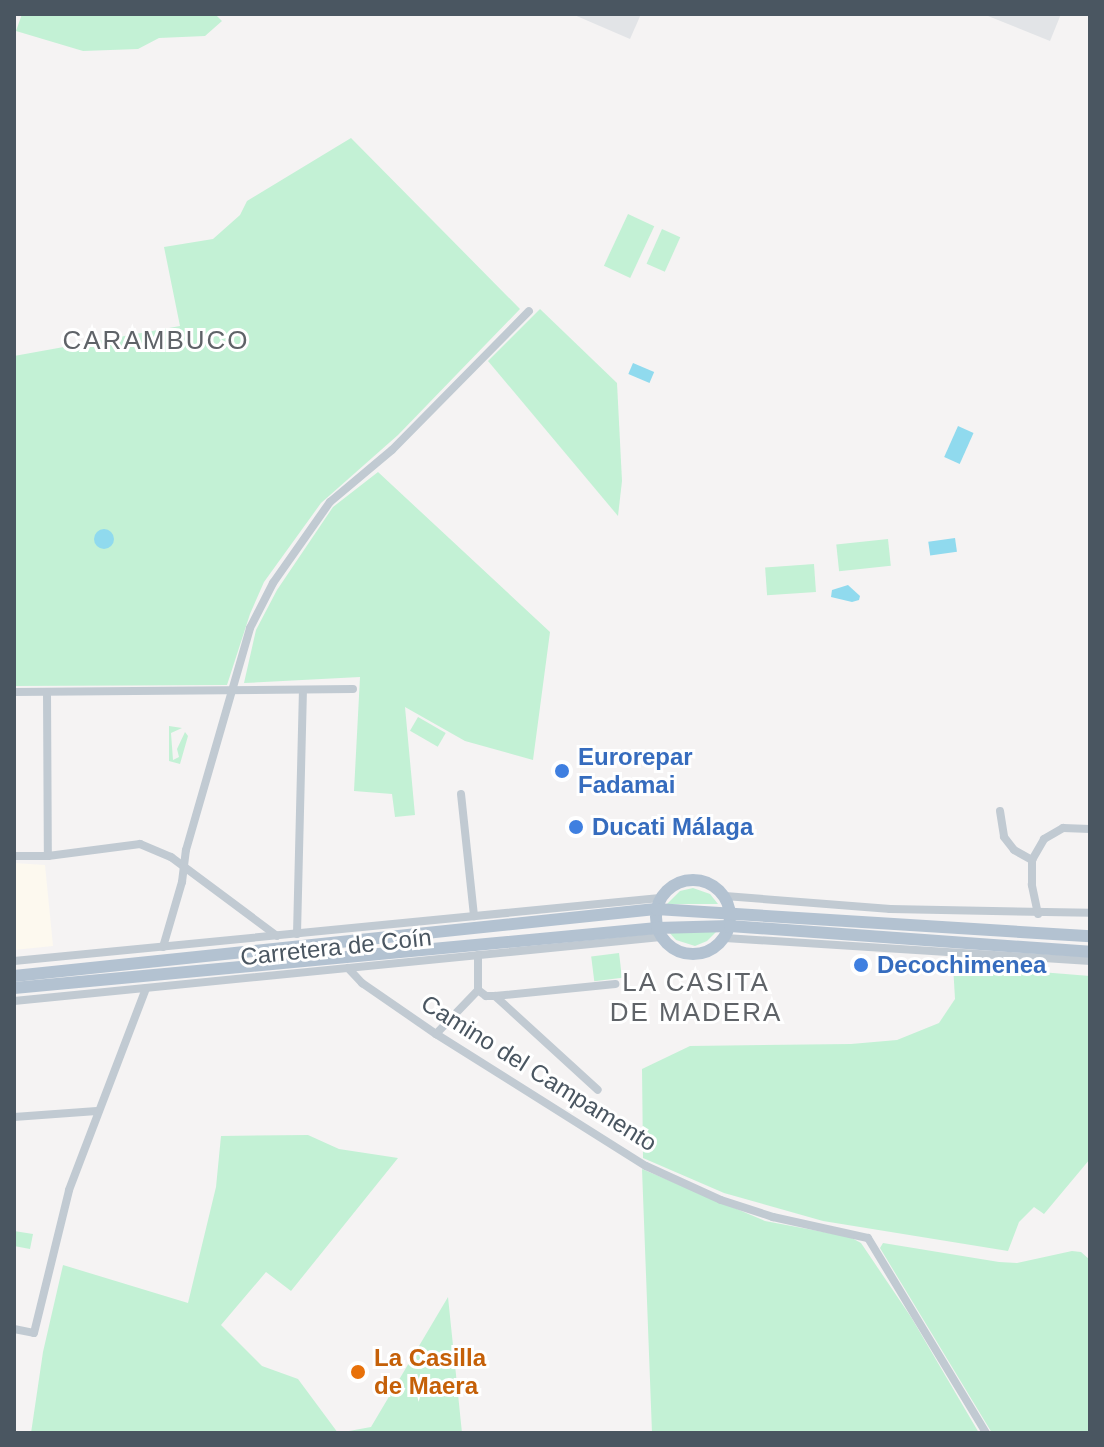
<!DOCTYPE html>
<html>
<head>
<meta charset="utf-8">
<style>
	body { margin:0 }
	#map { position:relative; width:1104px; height:1447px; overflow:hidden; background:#f5f3f3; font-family:Arial,sans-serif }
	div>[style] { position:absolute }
	.commercial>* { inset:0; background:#fdf9ef }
	.airport>* { inset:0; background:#e2e4e7 }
	.green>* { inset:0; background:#c3f1d5; transform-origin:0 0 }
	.water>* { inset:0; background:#90daee; transform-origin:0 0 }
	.round { border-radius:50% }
	.minor>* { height:8px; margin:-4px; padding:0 4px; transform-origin:4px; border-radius:4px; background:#c1cad2 }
	.primary>* { height:12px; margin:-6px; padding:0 6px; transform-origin:6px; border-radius:6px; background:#b3c2d1 }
	.primary>.ring { margin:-6px; padding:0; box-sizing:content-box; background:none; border:12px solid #b3c2d1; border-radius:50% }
	.dots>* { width:22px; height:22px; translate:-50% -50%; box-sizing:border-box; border:4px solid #fff; border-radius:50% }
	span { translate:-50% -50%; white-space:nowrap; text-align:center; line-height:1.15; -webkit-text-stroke:6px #fff; paint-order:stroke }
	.shop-label { font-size:24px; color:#366cbe; font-weight:700 }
	.left { translate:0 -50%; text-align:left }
	.street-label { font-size:24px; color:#4a5661 }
	.food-label { font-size:24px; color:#c56008; font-weight:700 }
	.neighbourhood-label { font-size:26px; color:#5f6368; letter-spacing:2px }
	.frame { position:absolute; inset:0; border:16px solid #4a5661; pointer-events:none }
</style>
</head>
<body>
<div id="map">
	<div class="commercial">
		<i style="clip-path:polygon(14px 863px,45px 865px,53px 946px,14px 950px)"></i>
	</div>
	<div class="airport">
		<i style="clip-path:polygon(572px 14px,641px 14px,630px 39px)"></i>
		<i style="clip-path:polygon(983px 14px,1061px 14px,1050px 41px)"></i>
	</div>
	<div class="green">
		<i style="clip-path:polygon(22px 14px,215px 14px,222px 21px,205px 36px,159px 38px,138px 49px,83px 51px,16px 31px)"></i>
		<i style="clip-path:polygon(351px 138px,520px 309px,398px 435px,321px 503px,264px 582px,250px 614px,227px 685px,14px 686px,14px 356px,180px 326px,164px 247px,213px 239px,240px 215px,247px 201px)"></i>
		<i style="left:628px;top:214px;width:29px;height:57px;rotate:25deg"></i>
		<i style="left:662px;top:229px;width:20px;height:38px;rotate:24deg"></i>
		<i style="clip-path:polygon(540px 309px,617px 383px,622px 481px,618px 516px,488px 361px)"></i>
		<i style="clip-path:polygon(378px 472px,550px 632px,533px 760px,465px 741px,405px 707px,415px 815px,395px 817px,392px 794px,354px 791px,360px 677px,244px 683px,256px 630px,277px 590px,333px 507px)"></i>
		<i style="left:888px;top:539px;width:27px;height:52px;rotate:84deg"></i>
		<i style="left:814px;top:564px;width:28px;height:49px;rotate:86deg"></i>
		<i style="left:418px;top:717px;width:32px;height:16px;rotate:30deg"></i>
		<i style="clip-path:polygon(169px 726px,182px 728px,171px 733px,173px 760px,179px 757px,177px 749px,185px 732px,188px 736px,180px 764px,169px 761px)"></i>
		<i style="clip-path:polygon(693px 888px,710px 894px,718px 904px,667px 904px,680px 891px)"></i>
		<i style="clip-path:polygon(667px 930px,717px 931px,707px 941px,695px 946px,676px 940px)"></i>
		<i style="left:619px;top:953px;width:25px;height:28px;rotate:83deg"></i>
		<i style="clip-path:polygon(953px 965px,1090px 976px,1090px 1159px,1044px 1214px,1034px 1207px,1019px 1222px,1008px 1251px,823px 1221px,724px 1193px,643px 1158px,642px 1069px,690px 1046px,851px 1044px,897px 1040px,939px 1023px,955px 999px)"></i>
		<i style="clip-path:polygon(308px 1135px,339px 1149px,398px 1158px,291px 1291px,266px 1272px,221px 1325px,262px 1366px,298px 1379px,338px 1433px,31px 1433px,43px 1352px,63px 1265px,188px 1303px,216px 1187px,221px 1136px)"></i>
		<i style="clip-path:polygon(642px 1169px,765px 1221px,850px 1237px,861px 1243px,911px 1317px,979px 1433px,652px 1433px)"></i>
		<i style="clip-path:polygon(14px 1231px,33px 1234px,30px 1249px,14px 1246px)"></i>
		<i style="clip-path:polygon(883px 1243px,999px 1262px,1017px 1263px,1072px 1251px,1081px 1252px,1090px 1260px,1090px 1433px,992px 1433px,880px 1248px)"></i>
		<i style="clip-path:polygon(448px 1297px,462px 1433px,338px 1433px,371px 1427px)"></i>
	</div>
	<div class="water">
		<i style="left:633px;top:363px;width:23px;height:12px;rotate:23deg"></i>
		<i style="left:958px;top:426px;width:17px;height:34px;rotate:24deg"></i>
		<i class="round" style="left:94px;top:529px;width:20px;height:20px"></i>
		<i style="left:955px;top:538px;width:14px;height:27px;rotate:82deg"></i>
		<i style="clip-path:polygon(848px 585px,860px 596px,859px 600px,852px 602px,831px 597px,832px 590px)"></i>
	</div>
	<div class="minor">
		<i style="left:14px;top:692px;width:339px;rotate:-0.5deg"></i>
		<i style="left:47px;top:692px;width:164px;rotate:89.7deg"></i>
		<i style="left:461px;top:794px;width:123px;rotate:83.9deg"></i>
		<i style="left:1000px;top:811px;width:26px;rotate:81deg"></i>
		<i style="left:1004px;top:837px;width:16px;rotate:52deg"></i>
		<i style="left:1014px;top:850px;width:21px;rotate:29deg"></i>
		<i style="left:14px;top:856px;width:34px"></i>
		<i style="left:48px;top:856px;width:93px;rotate:-7.4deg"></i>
		<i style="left:140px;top:844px;width:34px;rotate:23deg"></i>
		<i style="left:171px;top:857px;width:132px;rotate:36.7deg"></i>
		<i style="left:725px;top:896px;width:166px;rotate:4.5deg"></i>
		<i style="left:890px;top:909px;width:200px;rotate:1.1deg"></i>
		<i style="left:1038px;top:914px;width:30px;rotate:-102deg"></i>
		<i style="left:1032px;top:885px;width:25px;rotate:-90deg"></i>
		<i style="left:1032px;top:860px;width:24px;rotate:-60deg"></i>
		<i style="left:1044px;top:839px;width:22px;rotate:-30deg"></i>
		<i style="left:1063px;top:828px;width:27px;rotate:2deg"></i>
		<i style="left:297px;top:934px;width:244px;rotate:-88.6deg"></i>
		<i style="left:725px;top:938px;width:366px;rotate:3.6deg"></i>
		<i style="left:163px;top:947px;width:68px;rotate:-73.7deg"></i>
		<i style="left:182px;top:882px;width:32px;rotate:-83deg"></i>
		<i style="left:186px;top:850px;width:231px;rotate:-73.9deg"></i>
		<i style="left:250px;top:628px;width:51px;rotate:-62.9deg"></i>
		<i style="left:273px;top:583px;width:99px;rotate:-54.9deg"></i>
		<i style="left:330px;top:502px;width:81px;rotate:-40deg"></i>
		<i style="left:392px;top:450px;width:195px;rotate:-45.4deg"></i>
		<i style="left:14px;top:961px;width:649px;rotate:-5.57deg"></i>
		<i style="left:348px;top:968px;width:21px;rotate:47deg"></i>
		<i style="left:362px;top:983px;width:90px;rotate:34.6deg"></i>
		<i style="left:436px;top:1034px;width:248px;rotate:32.2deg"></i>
		<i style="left:646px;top:1166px;width:82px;rotate:24.4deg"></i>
		<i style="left:721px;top:1200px;width:55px;rotate:18.1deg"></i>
		<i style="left:773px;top:1217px;width:97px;rotate:12.5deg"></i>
		<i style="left:868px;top:1238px;width:228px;rotate:58.8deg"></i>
		<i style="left:478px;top:990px;width:10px;rotate:37deg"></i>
		<i style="left:486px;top:996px;width:9px"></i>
		<i style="left:495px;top:996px;width:121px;rotate:-5.7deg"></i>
		<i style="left:495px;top:996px;width:139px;rotate:42.4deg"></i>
		<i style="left:14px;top:1001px;width:650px;rotate:-5.65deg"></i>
		<i style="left:436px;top:1034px;width:61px;rotate:-46.3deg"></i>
		<i style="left:478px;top:990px;width:35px;rotate:-90deg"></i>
		<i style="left:14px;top:1117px;width:83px;rotate:-4.1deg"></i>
		<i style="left:14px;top:1329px;width:20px;rotate:11deg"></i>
		<i style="left:34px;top:1333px;width:147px;rotate:-76.2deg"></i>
		<i style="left:69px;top:1190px;width:216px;rotate:-69.1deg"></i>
	</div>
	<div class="primary">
		<i class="ring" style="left:656px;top:880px;width:62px;height:62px"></i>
		<i style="left:14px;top:976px;width:645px;rotate:-5.96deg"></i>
		<i style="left:656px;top:909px;width:435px;rotate:3.6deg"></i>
		<i style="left:14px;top:988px;width:646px;rotate:-5.33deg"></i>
		<i style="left:657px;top:928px;width:73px;rotate:-1.6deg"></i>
		<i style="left:730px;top:926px;width:361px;rotate:4.1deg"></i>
	</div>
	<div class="dots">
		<i style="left:562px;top:771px;background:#3f7fe0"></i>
		<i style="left:576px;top:827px;background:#3f7fe0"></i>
		<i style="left:861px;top:965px;background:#3f7fe0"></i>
		<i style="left:358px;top:1372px;background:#e8710a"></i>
	</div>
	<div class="shop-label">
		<span class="left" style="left:578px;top:771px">Eurorepar<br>Fadamai</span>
		<span class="left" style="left:592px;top:827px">Ducati Málaga</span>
		<span class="left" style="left:877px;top:965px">Decochimenea</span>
	</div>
	<div class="street-label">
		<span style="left:336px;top:947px;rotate:-6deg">Carretera de Coín</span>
		<span style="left:539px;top:1073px;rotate:32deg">Camino del Campamento</span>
	</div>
	<div class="food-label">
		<span class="left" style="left:374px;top:1372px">La Casilla<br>de Maera</span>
	</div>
	<div class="neighbourhood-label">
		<span style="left:156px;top:341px">CARAMBUCO</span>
		<span style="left:696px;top:998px">LA CASITA<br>DE MADERA</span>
	</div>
	<div class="frame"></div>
</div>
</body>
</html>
